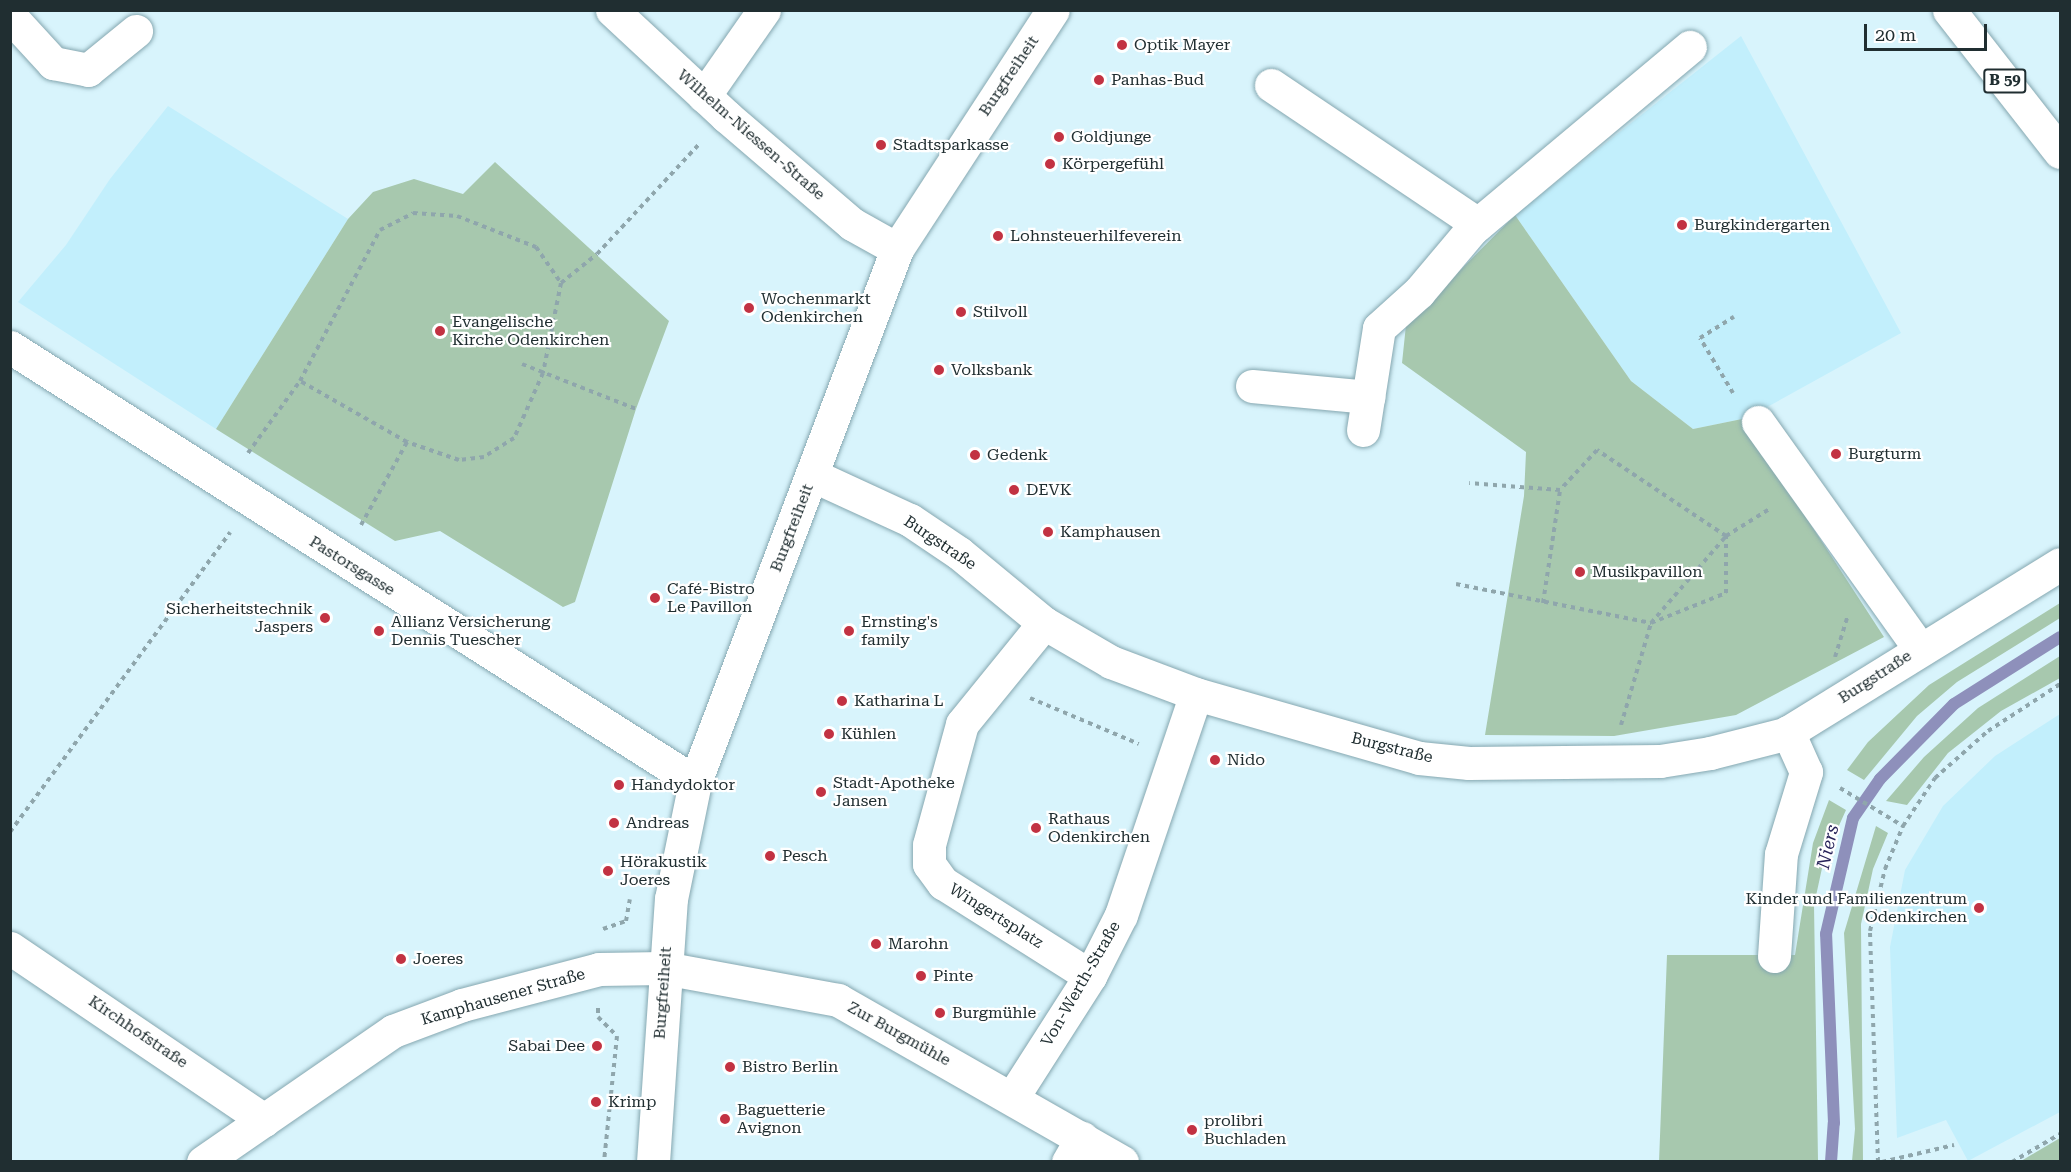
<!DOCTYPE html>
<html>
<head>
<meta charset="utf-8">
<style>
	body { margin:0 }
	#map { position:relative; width:2071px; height:1172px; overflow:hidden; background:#d8f4fc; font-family:"Roboto Serif",serif }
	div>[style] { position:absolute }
	.built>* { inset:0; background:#c2effc }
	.green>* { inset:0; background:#a7c8ae }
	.stream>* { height:12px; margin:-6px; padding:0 6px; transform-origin:6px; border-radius:6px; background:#8e90bb }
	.path>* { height:4px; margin-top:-2px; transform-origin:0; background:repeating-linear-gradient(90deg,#8fa6ac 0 4.5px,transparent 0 9px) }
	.roads { filter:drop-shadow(0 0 2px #85a7b0) drop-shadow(0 0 2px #85a7b0) }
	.minor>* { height:33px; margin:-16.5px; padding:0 16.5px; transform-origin:16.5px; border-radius:16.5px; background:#fff }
	.major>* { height:33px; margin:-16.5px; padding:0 16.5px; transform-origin:16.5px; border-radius:16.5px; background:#fff }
	.dots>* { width:16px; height:16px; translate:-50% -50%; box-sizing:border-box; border:3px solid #fff; border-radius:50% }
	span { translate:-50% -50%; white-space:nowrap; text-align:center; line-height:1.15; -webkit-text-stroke:4.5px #fff; paint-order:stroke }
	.shield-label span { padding:2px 4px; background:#fff; border:2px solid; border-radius:4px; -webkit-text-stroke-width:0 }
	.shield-label { font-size:15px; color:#202e31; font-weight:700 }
	.poi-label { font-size:16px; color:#202e31 }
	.left { translate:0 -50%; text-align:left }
	.right { translate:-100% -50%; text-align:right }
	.street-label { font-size:16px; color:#202e31 }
	.water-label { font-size:18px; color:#28245a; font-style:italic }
	.frame { position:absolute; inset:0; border:12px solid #202e31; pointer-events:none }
	.scale { position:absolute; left:1864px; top:24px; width:123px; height:27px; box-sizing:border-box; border:3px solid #202e31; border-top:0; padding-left:8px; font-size:18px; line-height:21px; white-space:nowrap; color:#202e31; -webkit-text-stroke:4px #fff; paint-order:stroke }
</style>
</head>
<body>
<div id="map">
	<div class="built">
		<i style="clip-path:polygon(1741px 36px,1901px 333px,1760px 411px,1742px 419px,1693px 429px,1631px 381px,1515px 215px)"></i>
		<i style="clip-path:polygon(168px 106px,348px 219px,216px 429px,18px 302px,66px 245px,110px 179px)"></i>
		<i style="clip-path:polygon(2060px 714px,2060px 1112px,1968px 1161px,1946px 1120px,1897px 1138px,1890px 947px,1905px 870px,1943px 806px,1995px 756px)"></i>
	</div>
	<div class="green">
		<i style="clip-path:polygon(495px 162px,669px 321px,636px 409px,575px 602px,563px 607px,440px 531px,395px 541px,216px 429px,348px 219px,373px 192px,414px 179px,463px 194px)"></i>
		<i style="clip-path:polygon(1515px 215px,1631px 381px,1693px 429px,1742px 419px,1884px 637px,1736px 715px,1614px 736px,1485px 735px,1524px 496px,1526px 452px,1402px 363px,1406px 325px)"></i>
		<i style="clip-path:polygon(2060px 603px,2060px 618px,1957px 682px,1917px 716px,1864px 780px,1847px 770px,1868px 742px,1929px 685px)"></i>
		<i style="clip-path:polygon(2060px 656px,2060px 678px,2001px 711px,1948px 753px,1907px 805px,1886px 801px,1924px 757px,1978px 708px)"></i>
		<i style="clip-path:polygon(1829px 800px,1846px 810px,1824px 859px,1814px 905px,1818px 1161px,1659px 1162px,1667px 955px,1795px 955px,1813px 843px)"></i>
		<i style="clip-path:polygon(1876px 826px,1888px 833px,1873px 869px,1861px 924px,1863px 1161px,1852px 1161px,1855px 1129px,1844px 933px)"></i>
		<i style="clip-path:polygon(2060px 1138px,2060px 1161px,2021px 1161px)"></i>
	</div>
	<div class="stream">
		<i style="left:1831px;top:1162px;width:39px;rotate:-86deg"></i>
		<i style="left:1834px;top:1123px;width:189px;rotate:-92.4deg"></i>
		<i style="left:1826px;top:934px;width:119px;rotate:-76.9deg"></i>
		<i style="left:1853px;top:818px;width:47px;rotate:-55.3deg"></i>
		<i style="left:1880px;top:779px;width:105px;rotate:-45.4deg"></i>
		<i style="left:1954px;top:704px;width:125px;rotate:-32.3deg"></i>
	</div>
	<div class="path">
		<i style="left:413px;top:213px;width:44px;rotate:3.9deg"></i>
		<i style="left:457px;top:216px;width:85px;rotate:21.4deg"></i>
		<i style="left:536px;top:247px;width:44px;rotate:55.2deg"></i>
		<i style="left:561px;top:283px;width:92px;rotate:101.3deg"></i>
		<i style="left:543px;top:373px;width:71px;rotate:114deg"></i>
		<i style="left:514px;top:438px;width:36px;rotate:148deg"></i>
		<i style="left:484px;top:457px;width:25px;rotate:173deg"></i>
		<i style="left:459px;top:460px;width:55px;rotate:-160.9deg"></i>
		<i style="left:407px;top:442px;width:123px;rotate:-150.3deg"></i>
		<i style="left:300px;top:381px;width:171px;rotate:-62.1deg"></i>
		<i style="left:380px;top:230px;width:37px;rotate:-27deg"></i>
		<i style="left:561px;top:283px;width:46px;rotate:-38.9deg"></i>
		<i style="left:597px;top:254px;width:151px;rotate:-47.1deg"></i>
		<i style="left:522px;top:364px;width:123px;rotate:21.5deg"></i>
		<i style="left:1733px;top:393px;width:64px;rotate:-121deg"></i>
		<i style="left:1700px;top:338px;width:40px;rotate:-32deg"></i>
		<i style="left:248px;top:453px;width:89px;rotate:-54.2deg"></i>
		<i style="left:361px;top:525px;width:95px;rotate:-61deg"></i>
		<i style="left:1456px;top:584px;width:199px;rotate:11.3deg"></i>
		<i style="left:1651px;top:623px;width:81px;rotate:-21.8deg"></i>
		<i style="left:1726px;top:593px;width:57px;rotate:-90deg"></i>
		<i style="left:1726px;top:536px;width:155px;rotate:-146.3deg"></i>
		<i style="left:1597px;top:450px;width:54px;rotate:132.8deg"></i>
		<i style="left:1560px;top:490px;width:91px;rotate:-175.6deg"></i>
		<i style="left:1543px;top:603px;width:114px;rotate:-81.4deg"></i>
		<i style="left:1835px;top:657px;width:44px;rotate:-72.8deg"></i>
		<i style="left:1030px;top:698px;width:118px;rotate:22.9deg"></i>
		<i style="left:1621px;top:725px;width:106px;rotate:-73.6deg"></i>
		<i style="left:1651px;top:623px;width:115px;rotate:-49.2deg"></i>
		<i style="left:1726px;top:536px;width:53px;rotate:-31.9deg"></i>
		<i style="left:1840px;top:788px;width:74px;rotate:31.1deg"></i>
		<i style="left:10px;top:832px;width:372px;rotate:-53.7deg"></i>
		<i style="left:603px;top:929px;width:24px;rotate:-19deg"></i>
		<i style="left:626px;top:921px;width:22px;rotate:-80deg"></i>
		<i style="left:598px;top:1008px;width:9px;rotate:90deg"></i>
		<i style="left:598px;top:1017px;width:27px;rotate:45deg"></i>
		<i style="left:617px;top:1036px;width:127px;rotate:95.9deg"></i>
		<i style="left:1878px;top:1162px;width:231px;rotate:-92deg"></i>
		<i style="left:1870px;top:931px;width:64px;rotate:-76.4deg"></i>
		<i style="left:1885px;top:869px;width:47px;rotate:-67.3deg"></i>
		<i style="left:1903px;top:826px;width:58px;rotate:-56.3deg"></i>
		<i style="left:1935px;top:778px;width:71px;rotate:-41.6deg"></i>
		<i style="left:1988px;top:731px;width:86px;rotate:-33.1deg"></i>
		<i style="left:1882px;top:1162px;width:74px;rotate:-13.3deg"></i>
		<i style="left:2012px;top:1162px;width:56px;rotate:-30.3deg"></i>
	</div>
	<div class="roads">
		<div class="minor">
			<i style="left:612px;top:10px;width:156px;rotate:42.9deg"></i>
			<i style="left:726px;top:116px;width:166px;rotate:40.6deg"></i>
			<i style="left:852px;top:224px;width:51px;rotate:29.1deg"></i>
			<i style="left:10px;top:16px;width:64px;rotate:47.5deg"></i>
			<i style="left:53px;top:63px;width:36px;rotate:11deg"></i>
			<i style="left:88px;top:70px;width:62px;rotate:-39.1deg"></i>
			<i style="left:1271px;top:85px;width:249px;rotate:33.9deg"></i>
			<i style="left:704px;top:96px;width:105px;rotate:-55.1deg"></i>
			<i style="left:10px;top:347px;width:811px;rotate:32.42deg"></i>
			<i style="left:1252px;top:386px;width:117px;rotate:5.4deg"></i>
			<i style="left:1758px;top:422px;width:279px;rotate:54.5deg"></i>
			<i style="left:1363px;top:430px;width:103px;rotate:-81.1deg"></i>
			<i style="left:1379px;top:328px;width:54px;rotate:-42deg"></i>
			<i style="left:1419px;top:292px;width:82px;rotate:-49.9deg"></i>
			<i style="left:1472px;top:229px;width:284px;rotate:-39.9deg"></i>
			<i style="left:812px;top:475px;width:108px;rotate:24.7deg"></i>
			<i style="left:910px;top:520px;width:59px;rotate:34deg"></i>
			<i style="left:959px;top:553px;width:110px;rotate:39.5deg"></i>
			<i style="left:1044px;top:623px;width:78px;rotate:30.2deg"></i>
			<i style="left:1111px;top:662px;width:91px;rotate:20.6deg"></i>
			<i style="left:1196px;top:694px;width:232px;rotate:16deg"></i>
			<i style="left:1419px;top:758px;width:50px;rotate:5.7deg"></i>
			<i style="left:1469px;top:763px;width:191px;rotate:-0.6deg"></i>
			<i style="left:1660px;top:761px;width:51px;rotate:-9.1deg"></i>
			<i style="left:1710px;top:753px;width:77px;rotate:-14.2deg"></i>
			<i style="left:1785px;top:734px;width:323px;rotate:-31.7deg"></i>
			<i style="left:1044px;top:623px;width:130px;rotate:129.1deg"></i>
			<i style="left:962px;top:724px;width:125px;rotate:105.3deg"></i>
			<i style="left:929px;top:845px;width:19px;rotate:90deg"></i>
			<i style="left:929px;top:864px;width:24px;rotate:54deg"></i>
			<i style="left:943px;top:883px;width:174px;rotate:32.3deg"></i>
			<i style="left:10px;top:948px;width:307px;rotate:34.1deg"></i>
			<i style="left:1774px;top:956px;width:102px;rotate:-86.1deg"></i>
			<i style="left:1781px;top:854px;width:86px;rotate:-73deg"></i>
			<i style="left:1806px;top:772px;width:44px;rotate:-114.2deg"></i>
			<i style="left:1012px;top:1098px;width:145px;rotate:-57.4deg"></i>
			<i style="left:1090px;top:976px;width:68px;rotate:-63.1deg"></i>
			<i style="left:1121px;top:915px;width:233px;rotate:-71.3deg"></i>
			<i style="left:653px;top:1162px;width:264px;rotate:-86.1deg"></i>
			<i style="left:671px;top:899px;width:119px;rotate:-78.4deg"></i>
			<i style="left:695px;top:782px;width:570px;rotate:-69.24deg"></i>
			<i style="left:897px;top:249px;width:285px;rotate:-56.9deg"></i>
			<i style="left:1068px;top:1162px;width:28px;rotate:-60deg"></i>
		</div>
		<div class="major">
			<i style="left:1949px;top:10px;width:180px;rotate:52deg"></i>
			<i style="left:203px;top:1162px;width:231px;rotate:-34.6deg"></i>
			<i style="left:393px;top:1031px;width:74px;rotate:-20.6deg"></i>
			<i style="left:462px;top:1005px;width:142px;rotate:-14.7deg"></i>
			<i style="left:599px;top:969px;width:65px;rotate:-0.9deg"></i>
			<i style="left:664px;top:968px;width:177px;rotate:10.4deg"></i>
			<i style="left:838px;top:1000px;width:327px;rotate:29.7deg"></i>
		</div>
	</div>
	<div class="dots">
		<i style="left:1122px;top:45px;background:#c23242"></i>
		<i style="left:1099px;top:80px;background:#c23242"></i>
		<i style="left:1059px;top:137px;background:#c23242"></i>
		<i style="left:881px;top:145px;background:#c23242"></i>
		<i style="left:1050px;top:164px;background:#c23242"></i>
		<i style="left:1682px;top:225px;background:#c23242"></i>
		<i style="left:998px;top:236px;background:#c23242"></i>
		<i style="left:749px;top:308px;background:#c23242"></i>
		<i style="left:961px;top:312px;background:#c23242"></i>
		<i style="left:440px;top:331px;background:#c23242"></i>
		<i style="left:939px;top:370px;background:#c23242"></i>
		<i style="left:1836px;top:454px;background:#c23242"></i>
		<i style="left:975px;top:455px;background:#c23242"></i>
		<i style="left:1014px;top:490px;background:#c23242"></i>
		<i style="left:1048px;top:532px;background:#c23242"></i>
		<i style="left:1580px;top:572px;background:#c23242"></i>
		<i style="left:655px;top:598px;background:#c23242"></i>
		<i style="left:325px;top:618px;background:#c23242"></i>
		<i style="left:379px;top:631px;background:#c23242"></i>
		<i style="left:849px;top:631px;background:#c23242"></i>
		<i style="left:842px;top:701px;background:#c23242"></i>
		<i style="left:829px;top:734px;background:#c23242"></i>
		<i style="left:1215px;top:760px;background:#c23242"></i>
		<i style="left:619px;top:785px;background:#c23242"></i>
		<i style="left:821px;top:792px;background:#c23242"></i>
		<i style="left:614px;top:823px;background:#c23242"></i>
		<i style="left:1036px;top:828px;background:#c23242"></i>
		<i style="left:770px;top:856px;background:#c23242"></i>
		<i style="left:608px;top:871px;background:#c23242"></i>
		<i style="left:1979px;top:908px;background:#c23242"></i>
		<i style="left:876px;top:944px;background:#c23242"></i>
		<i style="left:401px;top:959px;background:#c23242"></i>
		<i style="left:921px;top:976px;background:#c23242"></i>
		<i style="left:940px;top:1013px;background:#c23242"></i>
		<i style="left:597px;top:1046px;background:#c23242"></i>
		<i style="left:730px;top:1067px;background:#c23242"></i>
		<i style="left:596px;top:1102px;background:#c23242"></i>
		<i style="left:725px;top:1119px;background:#c23242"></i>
		<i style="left:1192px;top:1130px;background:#c23242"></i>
	</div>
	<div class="shield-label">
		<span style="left:2005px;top:81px">B 59</span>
	</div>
	<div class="poi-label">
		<span class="left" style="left:1134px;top:45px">Optik Mayer</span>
		<span class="left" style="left:1111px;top:80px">Panhas-Bud</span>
		<span class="left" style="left:1071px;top:137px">Goldjunge</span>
		<span class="left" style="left:893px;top:145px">Stadtsparkasse</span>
		<span class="left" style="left:1062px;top:164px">Körpergefühl</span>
		<span class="left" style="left:1694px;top:225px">Burgkindergarten</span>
		<span class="left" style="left:1010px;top:236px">Lohnsteuerhilfeverein</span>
		<span class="left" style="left:761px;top:308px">Wochenmarkt<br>Odenkirchen</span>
		<span class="left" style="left:973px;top:312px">Stilvoll</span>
		<span class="left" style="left:452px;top:331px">Evangelische<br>Kirche Odenkirchen</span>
		<span class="left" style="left:951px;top:370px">Volksbank</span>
		<span class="left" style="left:1848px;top:454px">Burgturm</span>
		<span class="left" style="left:987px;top:455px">Gedenk</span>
		<span class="left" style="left:1026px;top:490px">DEVK</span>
		<span class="left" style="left:1060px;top:532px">Kamphausen</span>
		<span class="left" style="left:1592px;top:572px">Musikpavillon</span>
		<span class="left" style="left:667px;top:598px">Café-Bistro<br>Le Pavillon</span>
		<span class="right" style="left:313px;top:618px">Sicherheitstechnik<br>Jaspers</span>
		<span class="left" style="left:391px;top:631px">Allianz Versicherung<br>Dennis Tuescher</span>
		<span class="left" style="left:861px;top:631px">Ernsting's<br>family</span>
		<span class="left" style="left:854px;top:701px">Katharina L</span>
		<span class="left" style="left:841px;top:734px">Kühlen</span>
		<span class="left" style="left:1227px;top:760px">Nido</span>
		<span class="left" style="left:833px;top:792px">Stadt-Apotheke<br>Jansen</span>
		<span class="left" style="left:631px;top:785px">Handydoktor</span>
		<span class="left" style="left:1048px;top:828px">Rathaus<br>Odenkirchen</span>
		<span class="left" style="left:626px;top:823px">Andreas</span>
		<span class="left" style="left:782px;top:856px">Pesch</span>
		<span class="left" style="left:620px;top:871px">Hörakustik<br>Joeres</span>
		<span class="right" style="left:1967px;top:908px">Kinder und Familienzentrum<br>Odenkirchen</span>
		<span class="left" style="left:888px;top:944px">Marohn</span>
		<span class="left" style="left:413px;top:959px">Joeres</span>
		<span class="left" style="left:933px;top:976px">Pinte</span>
		<span class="left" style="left:952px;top:1013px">Burgmühle</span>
		<span class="right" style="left:585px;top:1046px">Sabai Dee</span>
		<span class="left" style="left:742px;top:1067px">Bistro Berlin</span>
		<span class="left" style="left:608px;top:1102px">Krimp</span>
		<span class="left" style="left:737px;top:1119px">Baguetterie<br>Avignon</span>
		<span class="left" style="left:1204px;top:1130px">prolibri<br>Buchladen</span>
	</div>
	<div class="street-label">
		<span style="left:1009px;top:76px;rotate:-56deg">Burgfreiheit</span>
		<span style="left:751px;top:135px;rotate:41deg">Wilhelm-Niessen-Straße</span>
		<span style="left:792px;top:528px;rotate:-69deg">Burgfreiheit</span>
		<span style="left:940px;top:543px;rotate:34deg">Burgstraße</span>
		<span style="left:352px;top:566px;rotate:32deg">Pastorsgasse</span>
		<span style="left:1875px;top:677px;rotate:-33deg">Burgstraße</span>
		<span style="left:1392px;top:748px;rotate:14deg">Burgstraße</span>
		<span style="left:996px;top:916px;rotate:32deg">Wingertsplatz</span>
		<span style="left:1081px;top:984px;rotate:-60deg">Von-Werth-Straße</span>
		<span style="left:663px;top:993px;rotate:-86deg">Burgfreiheit</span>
		<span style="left:503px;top:997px;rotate:-16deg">Kamphausener Straße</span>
		<span style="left:138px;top:1032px;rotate:34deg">Kirchhofstraße</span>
		<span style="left:899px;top:1034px;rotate:29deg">Zur Burgmühle</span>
	</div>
	<div class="water-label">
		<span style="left:1828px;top:847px;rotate:-77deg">Niers</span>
	</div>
	<div class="frame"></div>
	<div class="scale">20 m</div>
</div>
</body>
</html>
